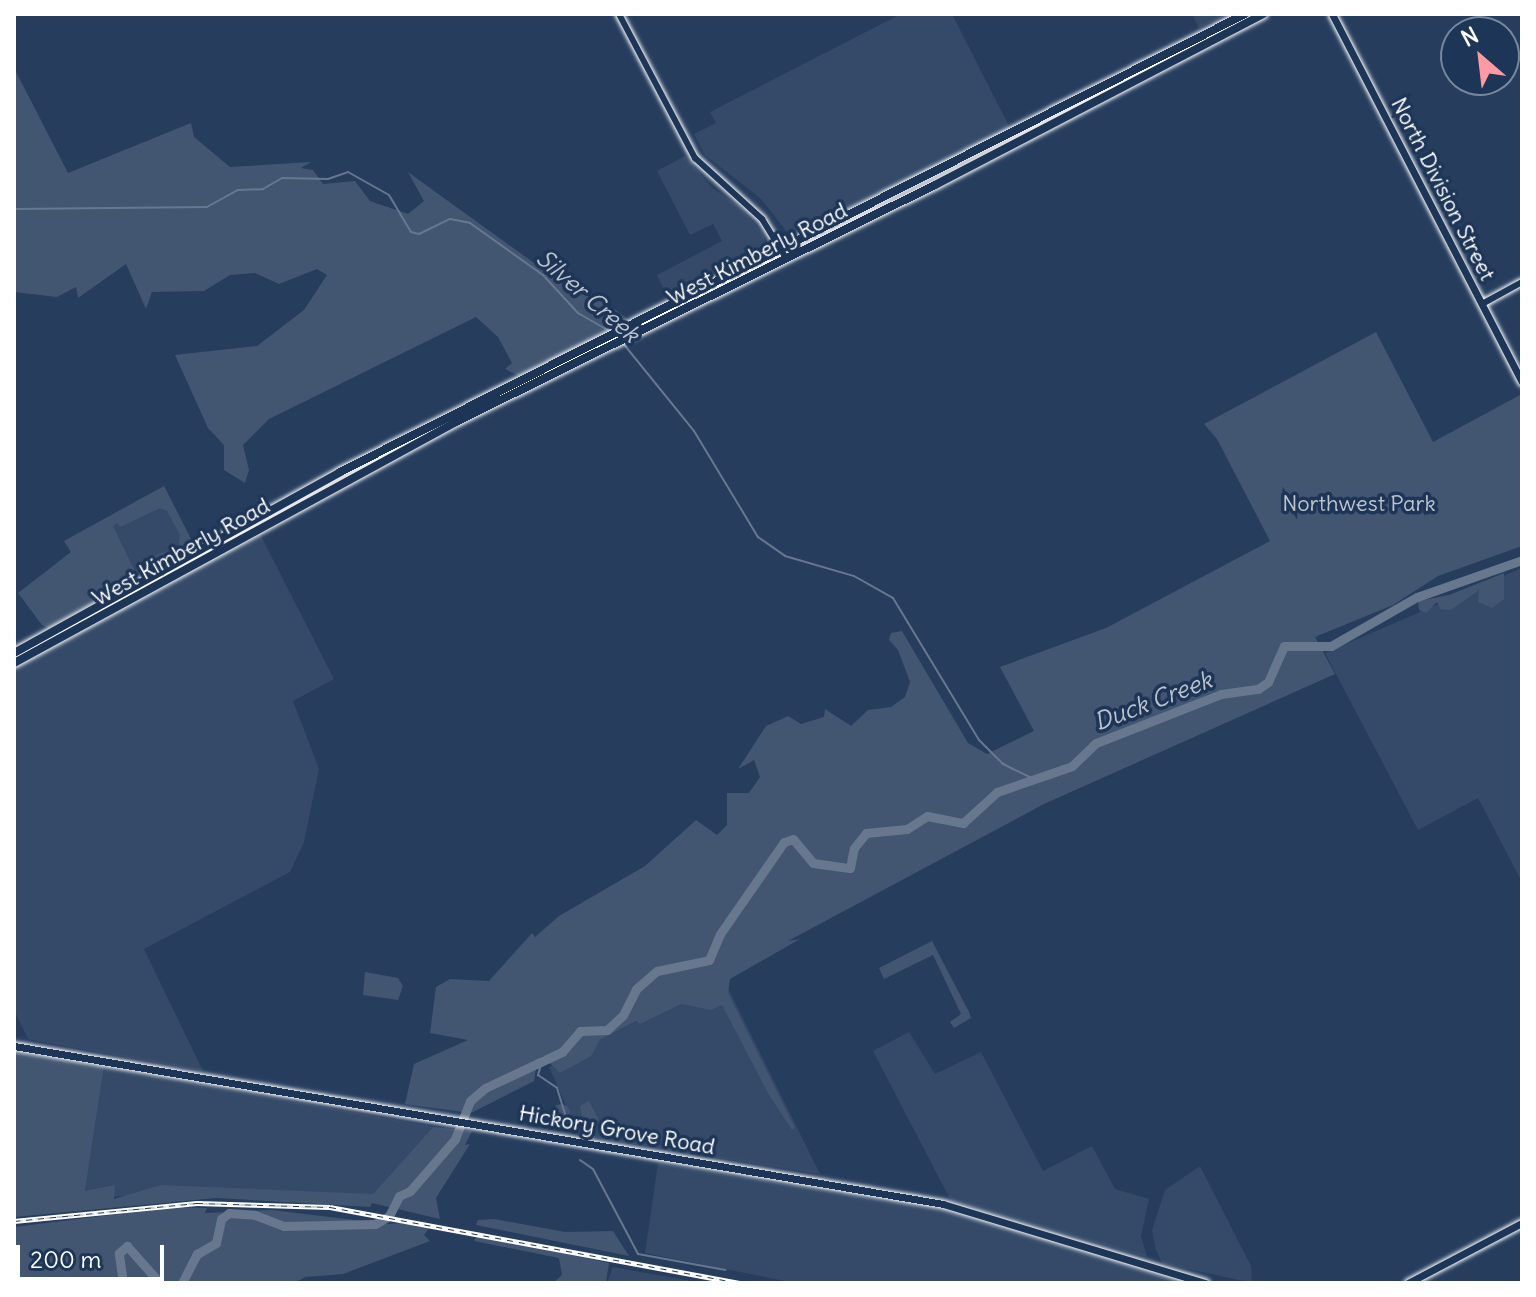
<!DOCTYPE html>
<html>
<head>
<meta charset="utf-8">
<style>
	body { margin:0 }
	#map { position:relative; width:1536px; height:1297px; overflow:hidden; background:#263d5e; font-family:Delius,sans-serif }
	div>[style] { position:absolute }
	.built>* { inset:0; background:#344a68 }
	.green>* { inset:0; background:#425672 }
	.round { border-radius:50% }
	.stream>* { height:2px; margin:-1px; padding:0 1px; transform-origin:1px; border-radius:1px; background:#67788e }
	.river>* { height:9px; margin:-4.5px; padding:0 4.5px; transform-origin:4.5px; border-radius:4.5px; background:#67788e }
	.roads { filter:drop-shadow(0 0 2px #fff) drop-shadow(0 0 2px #fff) }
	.tertiary>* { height:6px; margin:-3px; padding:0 3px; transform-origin:3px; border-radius:3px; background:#1d3557 }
	.secondary>* { height:7px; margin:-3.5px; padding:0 3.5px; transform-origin:3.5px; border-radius:3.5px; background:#1d3557 }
	.primary>* { height:8px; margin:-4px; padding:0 4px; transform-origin:4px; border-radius:4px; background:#1d3557 }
	.rail>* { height:5px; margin-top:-2.5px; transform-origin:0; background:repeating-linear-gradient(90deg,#1d3557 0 6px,#fff 0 12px); box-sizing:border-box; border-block:2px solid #fff }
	span { translate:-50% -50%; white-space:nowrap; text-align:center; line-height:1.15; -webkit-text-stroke:7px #1d3557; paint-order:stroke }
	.street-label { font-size:22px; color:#fff }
	.park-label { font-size:22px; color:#bdc4ce }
	.water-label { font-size:24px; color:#bbc2cc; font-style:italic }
	.frame { position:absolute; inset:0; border:16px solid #fff; pointer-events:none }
	.north { position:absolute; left:1440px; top:16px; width:80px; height:80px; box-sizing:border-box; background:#1d3557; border:2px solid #77869a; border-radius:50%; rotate:332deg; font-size:22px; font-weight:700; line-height:32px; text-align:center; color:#fff }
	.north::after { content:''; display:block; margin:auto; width:28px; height:36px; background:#ff9aa2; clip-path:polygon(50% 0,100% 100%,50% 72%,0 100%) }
	.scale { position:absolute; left:16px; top:1245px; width:148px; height:36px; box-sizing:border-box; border:4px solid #fff; border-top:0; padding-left:10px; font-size:24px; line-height:28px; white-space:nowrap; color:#fff; -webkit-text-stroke:6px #1d3557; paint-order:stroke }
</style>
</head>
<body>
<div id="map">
	<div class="built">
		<i style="clip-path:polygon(901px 14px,952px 14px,1011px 130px,790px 236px,761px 199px,705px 155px,694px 134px,716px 123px,710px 112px)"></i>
		<i style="clip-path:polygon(1192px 14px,1228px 14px,1199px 28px)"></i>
		<i style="clip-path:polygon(685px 156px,712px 188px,739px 206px,763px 234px,768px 250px,669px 301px,657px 275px,722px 241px,713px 224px,690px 235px,657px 171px)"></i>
		<i style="clip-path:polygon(164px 486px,195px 547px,51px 625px,39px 622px,21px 593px,71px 552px,64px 541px)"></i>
		<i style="clip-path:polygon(260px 534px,334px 679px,293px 701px,319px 769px,304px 842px,290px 872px,144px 949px,203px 1071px,28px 1039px,14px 1010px,14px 669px)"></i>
		<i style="clip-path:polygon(1522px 568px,1522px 882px,1478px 798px,1418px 830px,1325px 653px)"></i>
		<i style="clip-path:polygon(722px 976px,820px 1174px,579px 1135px,549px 1067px)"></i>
		<i style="clip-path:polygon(909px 1032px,935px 1074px,981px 1052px,1043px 1171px,1092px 1146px,1115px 1189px,1149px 1199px,1141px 1236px,1147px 1257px,951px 1201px,873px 1051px)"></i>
		<i style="clip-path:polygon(104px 1067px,204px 1085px,433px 1127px,366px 1202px,259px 1189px,84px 1198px)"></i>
		<i style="clip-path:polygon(658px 1163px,944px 1211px,1181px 1283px,795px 1283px,645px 1253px)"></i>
		<i style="clip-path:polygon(1200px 1166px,1251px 1266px,1252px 1283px,1162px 1263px,1156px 1250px,1152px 1230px,1165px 1190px)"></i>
		<i style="clip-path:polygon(613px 1267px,703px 1283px,607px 1283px)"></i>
	</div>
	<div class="green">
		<i style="clip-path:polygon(14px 68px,68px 173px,191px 123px,194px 137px,230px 167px,311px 162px,301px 168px,313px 170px,323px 184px,355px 181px,370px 201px,408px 214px,424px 201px,408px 172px,570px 289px,607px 304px,631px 321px,519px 376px,505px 369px,512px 363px,498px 337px,476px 317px,269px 419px,243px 445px,249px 470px,245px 483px,224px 470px,224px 445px,208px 428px,175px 355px,257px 346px,304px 310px,327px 275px,317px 269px,279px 284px,255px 273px,230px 275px,204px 291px,152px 292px,146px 309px,126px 264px,78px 298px,76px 287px,57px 297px,14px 292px)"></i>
		<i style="clip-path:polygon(1376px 332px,1433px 442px,1520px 395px,1522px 546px,1438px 576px,1393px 605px,1315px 637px,1335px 674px,1044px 804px,788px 941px,800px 939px,730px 979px,728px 993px,795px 1128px,792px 1130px,768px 1093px,722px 1005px,711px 1010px,681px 1004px,640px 1024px,636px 1021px,600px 1040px,591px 1056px,560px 1073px,543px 1056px,513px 1078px,537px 1061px,534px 1081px,471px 1113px,405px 1104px,414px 1064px,468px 1040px,430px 1033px,436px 987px,450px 979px,489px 981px,532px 933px,535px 937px,559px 916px,645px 866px,696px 820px,717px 835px,727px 825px,727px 793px,749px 793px,760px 777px,754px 760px,738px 769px,766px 726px,788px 716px,801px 724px,824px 717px,825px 709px,851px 726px,868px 710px,891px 707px,905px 697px,910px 682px,898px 650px,889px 640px,891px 633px,902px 631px,968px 743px,987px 754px,1034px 731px,1000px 667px,1106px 628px,1270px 541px,1217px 439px,1204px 424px)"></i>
		<i style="clip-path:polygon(164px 486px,194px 545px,147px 570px,142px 561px,179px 546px,180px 535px,167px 511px,160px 508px,120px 527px,117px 523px,113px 526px,138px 578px,49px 628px,42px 625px,18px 593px,71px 552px,64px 541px)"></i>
		<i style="clip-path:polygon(1504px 573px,1504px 599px,1492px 608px,1478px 602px,1479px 590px,1451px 610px,1440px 609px,1437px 602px,1426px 613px,1419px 610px,1418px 601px,1449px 595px)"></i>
		<i style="clip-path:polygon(932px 941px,969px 1012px,971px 1018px,954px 1028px,950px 1022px,961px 1014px,933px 955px,884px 979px,879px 968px)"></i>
		<i style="clip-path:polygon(365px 972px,398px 978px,403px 986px,398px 1000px,363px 995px)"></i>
		<i style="clip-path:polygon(14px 1052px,104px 1067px,85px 1191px,115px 1185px,114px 1199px,161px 1185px,373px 1194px,433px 1127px,472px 1131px,465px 1145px,470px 1144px,436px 1198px,440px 1219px,372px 1203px,370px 1207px,216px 1198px,14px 1217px)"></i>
		<i style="clip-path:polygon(589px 1101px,599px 1120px,593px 1123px,595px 1139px,585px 1138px,580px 1106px)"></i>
		<i class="round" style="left:552px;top:1104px;width:18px;height:18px"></i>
		<i style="clip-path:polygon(174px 1207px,207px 1208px,205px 1213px,272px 1210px,388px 1224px,412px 1222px,429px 1228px,424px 1235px,430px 1241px,343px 1274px,306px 1277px,293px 1283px,14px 1283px,14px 1227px)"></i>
		<i style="clip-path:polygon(494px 1219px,565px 1232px,613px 1231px,629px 1256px,476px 1225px,478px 1220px)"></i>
		<i style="clip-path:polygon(477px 1235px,609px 1263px,606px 1282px,553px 1283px,562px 1275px,559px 1258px,474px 1241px)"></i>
	</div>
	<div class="stream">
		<i style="left:14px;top:209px;width:193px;rotate:-0.6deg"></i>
		<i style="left:207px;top:207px;width:35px;rotate:-29deg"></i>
		<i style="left:238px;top:190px;width:25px;rotate:-2deg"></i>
		<i style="left:263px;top:189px;width:22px;rotate:-30deg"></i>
		<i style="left:282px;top:178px;width:46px;rotate:1.2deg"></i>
		<i style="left:328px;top:179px;width:21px;rotate:-19deg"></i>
		<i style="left:348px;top:172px;width:47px;rotate:29.3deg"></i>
		<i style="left:389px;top:195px;width:43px;rotate:59.3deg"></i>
		<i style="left:411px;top:232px;width:8px;rotate:14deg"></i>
		<i style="left:419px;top:234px;width:34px;rotate:-26deg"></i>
		<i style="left:450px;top:219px;width:20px;rotate:11deg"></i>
		<i style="left:470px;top:223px;width:90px;rotate:35.5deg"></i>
		<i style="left:543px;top:275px;width:52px;rotate:47.4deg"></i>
		<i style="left:578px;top:313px;width:38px;rotate:30deg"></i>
		<i style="left:622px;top:342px;width:114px;rotate:51deg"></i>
		<i style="left:694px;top:431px;width:124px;rotate:58.9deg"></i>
		<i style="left:758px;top:537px;width:33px;rotate:35deg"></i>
		<i style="left:785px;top:556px;width:72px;rotate:16.2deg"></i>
		<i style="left:854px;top:576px;width:45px;rotate:29.4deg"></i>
		<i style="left:893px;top:598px;width:166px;rotate:58.8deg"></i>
		<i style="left:979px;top:740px;width:34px;rotate:45deg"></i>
		<i style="left:1003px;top:764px;width:37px;rotate:26deg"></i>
		<i style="left:542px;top:1061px;width:15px;rotate:106deg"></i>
		<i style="left:538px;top:1075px;width:23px;rotate:34deg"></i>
		<i style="left:557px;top:1088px;width:41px;rotate:72.9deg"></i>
		<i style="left:580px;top:1160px;width:16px;rotate:35deg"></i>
		<i style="left:593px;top:1169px;width:96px;rotate:62.1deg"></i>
		<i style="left:638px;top:1254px;width:89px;rotate:10.3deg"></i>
	</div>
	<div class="river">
		<i style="left:123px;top:1283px;width:30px;rotate:-98deg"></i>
		<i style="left:119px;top:1253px;width:11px;rotate:-41deg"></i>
		<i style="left:127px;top:1246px;width:50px;rotate:48.3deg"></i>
		<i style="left:182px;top:1283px;width:33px;rotate:-63deg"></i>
		<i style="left:197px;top:1254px;width:22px;rotate:-30deg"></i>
		<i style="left:216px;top:1243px;width:25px;rotate:-78deg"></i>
		<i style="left:221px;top:1219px;width:10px;rotate:-37deg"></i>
		<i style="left:229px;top:1213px;width:26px;rotate:4deg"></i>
		<i style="left:255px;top:1215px;width:31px;rotate:21deg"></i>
		<i style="left:284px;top:1226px;width:91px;rotate:-1.3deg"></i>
		<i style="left:375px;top:1224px;width:16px;rotate:-30deg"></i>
		<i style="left:389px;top:1216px;width:22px;rotate:-63deg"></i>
		<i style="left:399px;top:1196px;width:12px;rotate:-24deg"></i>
		<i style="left:410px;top:1191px;width:69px;rotate:-49.1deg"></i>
		<i style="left:455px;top:1139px;width:41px;rotate:-68.5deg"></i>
		<i style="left:470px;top:1101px;width:20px;rotate:-41deg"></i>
		<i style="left:485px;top:1088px;width:85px;rotate:-25.1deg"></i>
		<i style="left:562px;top:1052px;width:28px;rotate:-49deg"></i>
		<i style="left:580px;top:1031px;width:27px;rotate:-2deg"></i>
		<i style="left:607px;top:1030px;width:22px;rotate:-43deg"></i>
		<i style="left:623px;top:1015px;width:29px;rotate:-63deg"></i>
		<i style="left:636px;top:989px;width:28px;rotate:-41deg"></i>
		<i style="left:657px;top:971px;width:53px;rotate:-11.9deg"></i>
		<i style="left:709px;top:960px;width:28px;rotate:-67deg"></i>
		<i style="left:720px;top:934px;width:112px;rotate:-55.2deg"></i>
		<i style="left:784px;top:842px;width:9px;rotate:-18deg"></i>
		<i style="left:793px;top:839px;width:31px;rotate:50deg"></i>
		<i style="left:813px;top:863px;width:37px;rotate:8deg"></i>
		<i style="left:850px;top:868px;width:20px;rotate:-79deg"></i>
		<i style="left:854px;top:848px;width:19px;rotate:-51deg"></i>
		<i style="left:866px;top:833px;width:41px;rotate:-5.6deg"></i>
		<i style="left:907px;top:829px;width:24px;rotate:-33deg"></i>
		<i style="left:927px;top:816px;width:37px;rotate:11deg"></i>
		<i style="left:963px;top:823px;width:46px;rotate:-42.4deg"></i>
		<i style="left:997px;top:792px;width:79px;rotate:-19.1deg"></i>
		<i style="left:1072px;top:766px;width:33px;rotate:-44deg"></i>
		<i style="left:1096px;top:743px;width:134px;rotate:-21.4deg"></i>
		<i style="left:1221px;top:694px;width:37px;rotate:-8deg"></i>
		<i style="left:1258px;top:689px;width:12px;rotate:-35deg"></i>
		<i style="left:1268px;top:682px;width:39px;rotate:-66deg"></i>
		<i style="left:1284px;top:646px;width:47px"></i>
		<i style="left:1331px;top:646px;width:99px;rotate:-29.7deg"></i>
		<i style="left:1417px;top:597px;width:111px;rotate:-19.4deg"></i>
	</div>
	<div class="roads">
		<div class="tertiary">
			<i style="left:619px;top:14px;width:163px;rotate:62.2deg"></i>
			<i style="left:695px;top:158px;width:91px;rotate:42.3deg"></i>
			<i style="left:762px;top:219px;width:46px;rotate:58.4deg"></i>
			<i style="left:1482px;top:304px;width:46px;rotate:-28.8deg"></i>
		</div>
		<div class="secondary">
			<i style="left:1332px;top:14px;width:414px;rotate:62.7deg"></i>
			<i style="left:14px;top:1046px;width:942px;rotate:9.65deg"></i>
			<i style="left:943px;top:1204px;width:274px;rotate:16.8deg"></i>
			<i style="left:1408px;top:1283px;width:129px;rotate:-27.8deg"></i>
		</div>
		<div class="primary">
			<i style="left:14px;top:653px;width:373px;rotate:-29deg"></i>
			<i style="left:340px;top:472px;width:1014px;rotate:-26.84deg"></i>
			<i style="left:14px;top:663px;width:503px;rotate:-28.6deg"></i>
			<i style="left:456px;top:422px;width:534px;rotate:-26.33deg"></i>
			<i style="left:935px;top:185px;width:370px;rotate:-27.5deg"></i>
		</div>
	</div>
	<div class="rail">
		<i style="left:14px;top:1221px;width:184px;rotate:-5.6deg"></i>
		<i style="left:197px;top:1203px;width:133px;rotate:1.7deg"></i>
		<i style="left:330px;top:1207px;width:418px;rotate:10.5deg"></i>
	</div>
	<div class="street-label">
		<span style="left:1443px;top:189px;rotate:63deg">North Division Street</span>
		<span style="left:757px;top:254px;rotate:-27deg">West Kimberly Road</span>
		<span style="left:181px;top:552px;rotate:-29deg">West Kimberly Road</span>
		<span style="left:617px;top:1130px;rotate:10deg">Hickory Grove Road</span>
	</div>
	<div class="park-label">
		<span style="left:1359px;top:504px">Northwest Park</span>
	</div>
	<div class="water-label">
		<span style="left:588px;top:296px;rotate:41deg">Silver Creek</span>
		<span style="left:1153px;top:701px;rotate:-21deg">Duck Creek</span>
	</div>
	<div class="frame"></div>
	<div class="north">N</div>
	<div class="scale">200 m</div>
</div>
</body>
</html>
